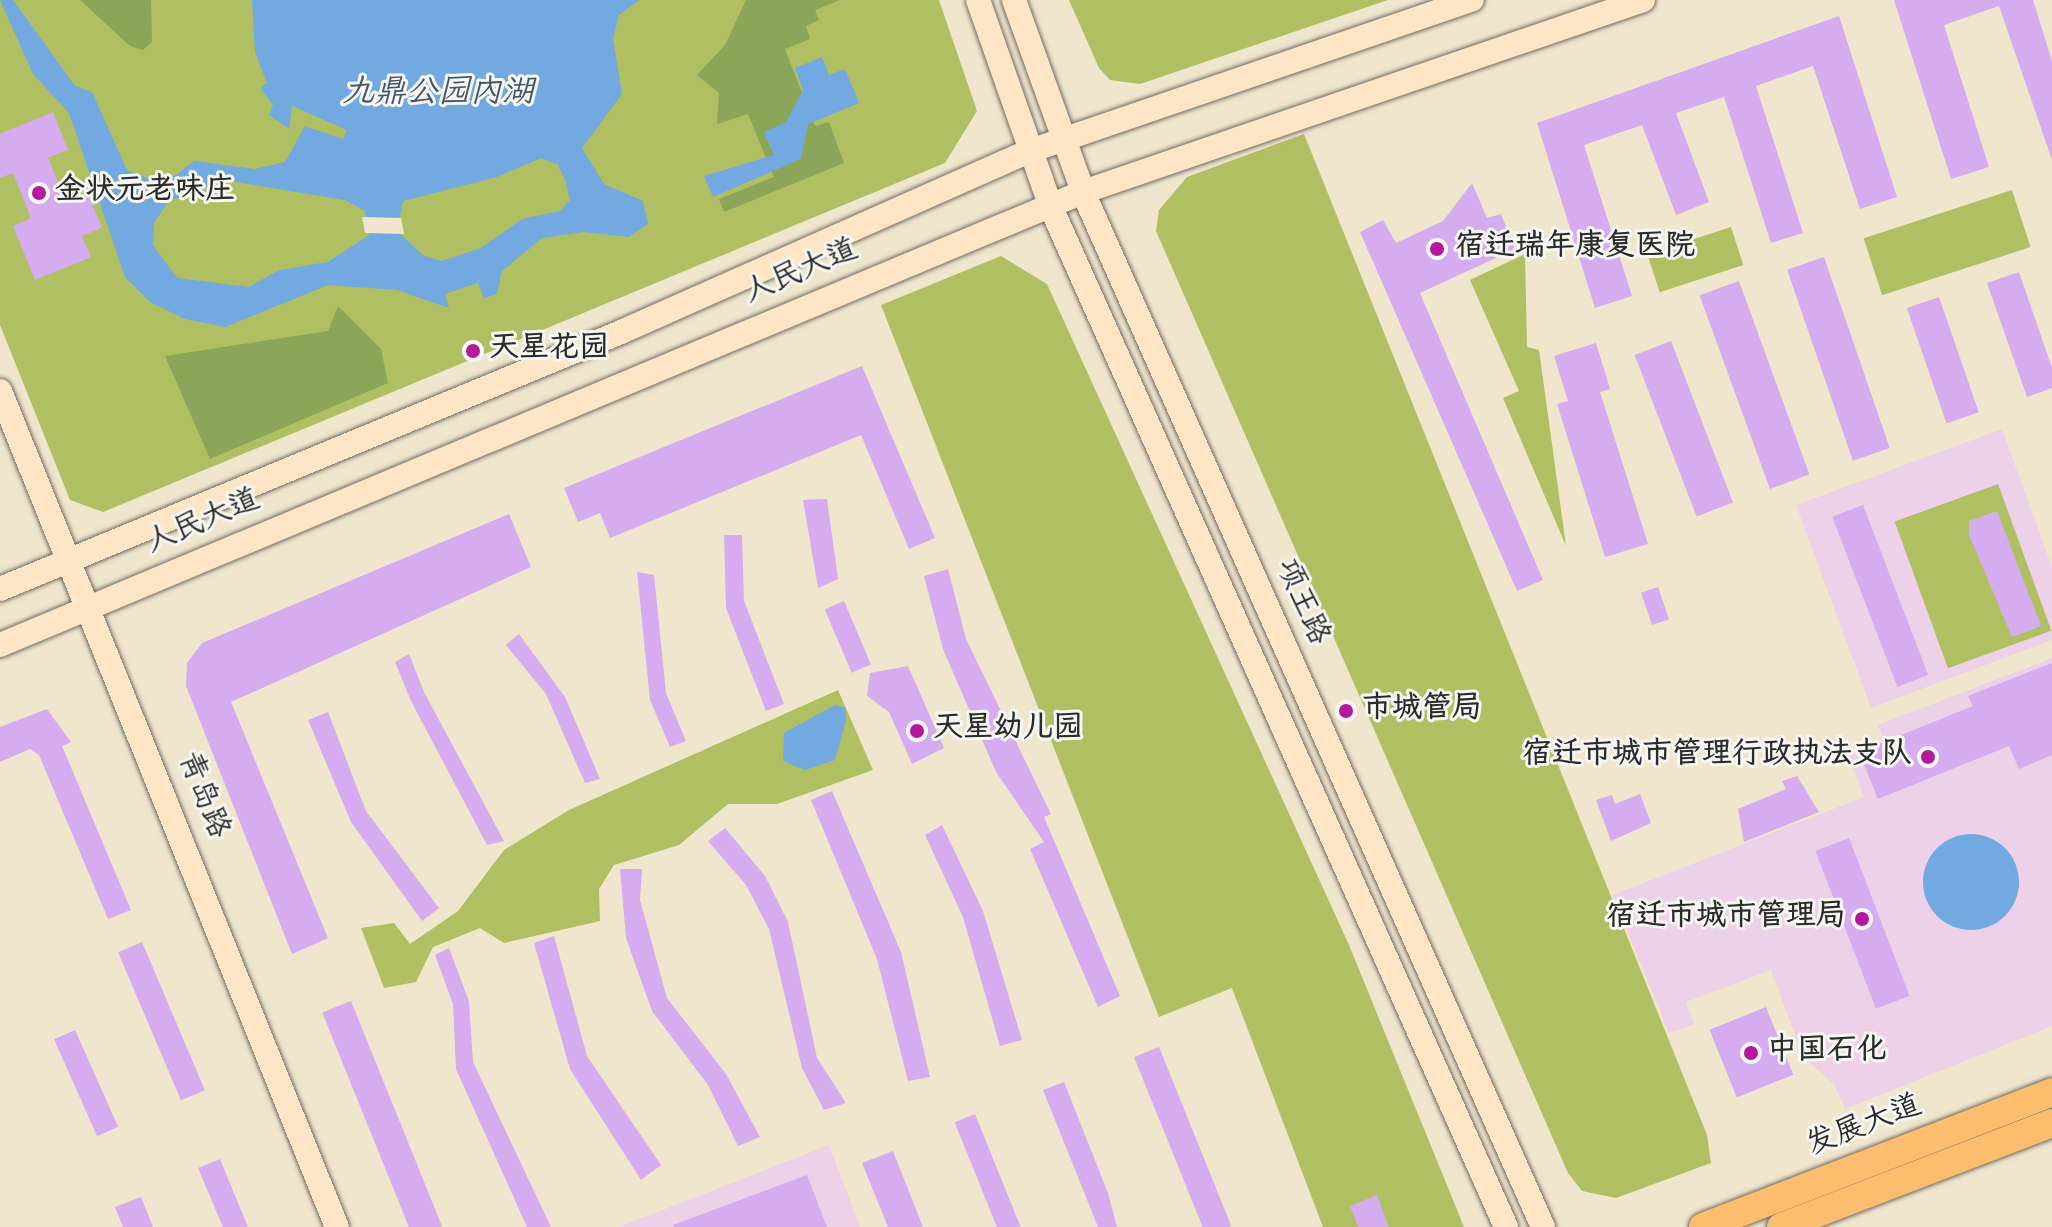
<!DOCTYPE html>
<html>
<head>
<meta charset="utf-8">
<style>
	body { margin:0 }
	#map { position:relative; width:2052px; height:1227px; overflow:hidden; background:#f0e6ce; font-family:"Gochi Hand","LXGW WenKai TC",sans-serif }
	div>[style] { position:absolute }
	.built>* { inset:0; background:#edd1e9 }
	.green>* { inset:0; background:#afbf62; transform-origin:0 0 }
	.forest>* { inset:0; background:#8ba658 }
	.water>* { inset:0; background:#72a9e0 }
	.round { border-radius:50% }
	.pier>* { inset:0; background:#f0e6ce }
	.building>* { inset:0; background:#d5acef; transform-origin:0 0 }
	.roads { filter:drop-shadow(0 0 2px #706c64) drop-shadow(0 0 2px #706c64) }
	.secondary>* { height:24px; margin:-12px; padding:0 12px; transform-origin:12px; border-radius:12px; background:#fee5c5 }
	.primary>* { height:28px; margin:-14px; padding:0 14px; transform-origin:14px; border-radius:14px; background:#fcbd6f }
	.dots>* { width:22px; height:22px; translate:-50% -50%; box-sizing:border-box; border:4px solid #f6f6f2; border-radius:50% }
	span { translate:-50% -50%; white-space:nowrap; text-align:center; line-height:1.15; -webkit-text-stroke:6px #f6f6f2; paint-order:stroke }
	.poi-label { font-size:30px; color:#2b2b2b; font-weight:700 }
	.left { translate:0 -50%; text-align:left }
	.right { translate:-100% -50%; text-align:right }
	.street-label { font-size:30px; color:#2b2b2b }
	.water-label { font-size:32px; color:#44576a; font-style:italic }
</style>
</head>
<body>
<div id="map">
	<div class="built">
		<i style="clip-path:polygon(2002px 429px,2052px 567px,2052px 640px,1871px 708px,1796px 505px)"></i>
		<i style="clip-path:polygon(2052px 658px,2052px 1026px,1845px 1109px,1835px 1086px,1803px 1056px,1771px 970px,1686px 1002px,1694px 1024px,1669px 1033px,1613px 895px,1864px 797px,1848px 755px,1884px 741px,1878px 725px)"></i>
		<i style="clip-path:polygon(829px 1145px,860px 1227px,619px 1227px)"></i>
	</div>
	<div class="green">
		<i style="clip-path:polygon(0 0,939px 0,977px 111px,945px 163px,103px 512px,70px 500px,0 325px)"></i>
		<i style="clip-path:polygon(1069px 0,1388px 0,1140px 84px,1110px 80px,1099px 68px)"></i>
		<i style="clip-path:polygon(1304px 134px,1707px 1135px,1711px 1163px,1616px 1198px,1582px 1191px,1568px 1173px,1156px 231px,1159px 210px,1187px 177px)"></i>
		<i style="left:2012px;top:190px;width:60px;height:156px;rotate:72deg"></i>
		<i style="left:1731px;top:227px;width:40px;height:88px;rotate:72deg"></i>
		<i style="clip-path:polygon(1525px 254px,1527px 347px,1539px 350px,1566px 546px,1503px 398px,1519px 391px,1470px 280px)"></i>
		<i style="clip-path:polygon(1001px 256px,1047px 284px,1349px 945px,1464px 1227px,1323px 1227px,1232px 988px,1159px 1017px,881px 305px)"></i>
		<i style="left:1998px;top:484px;width:156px;height:110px;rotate:70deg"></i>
		<i style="clip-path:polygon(838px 690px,873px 770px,777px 804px,728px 804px,679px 845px,614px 865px,599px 889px,600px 921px,504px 943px,480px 928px,433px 947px,416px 982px,384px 988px,361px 928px,394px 923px,410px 944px,458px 911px,504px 850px,569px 810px)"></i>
	</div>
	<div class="forest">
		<i style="clip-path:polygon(80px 0,151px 0,152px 42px,143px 50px,130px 46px)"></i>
		<i style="clip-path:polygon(746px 0,840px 0,815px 10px,819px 20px,806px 26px,810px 39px,785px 49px,815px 126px,829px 122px,844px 163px,724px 212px,719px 199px,774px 177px,748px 114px,717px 124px,719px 93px,697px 75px,725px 45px)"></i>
		<i style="clip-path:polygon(338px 306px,381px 349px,388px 383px,210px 459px,165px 356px,328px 331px)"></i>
	</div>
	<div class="water">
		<i style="clip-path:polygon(evenodd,0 0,13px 0,75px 86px,92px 92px,127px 170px,152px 180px,172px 178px,194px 161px,255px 169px,285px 162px,305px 126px,343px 139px,347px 130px,292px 106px,289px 129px,269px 115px,273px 105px,260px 88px,267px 83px,255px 52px,252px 0,639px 0,619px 15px,613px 39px,622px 94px,582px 148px,604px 184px,643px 201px,648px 224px,629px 237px,583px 232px,542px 238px,502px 271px,497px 294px,484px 298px,478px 283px,445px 294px,449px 308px,397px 290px,328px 285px,225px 327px,185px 319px,150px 302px,125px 277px,69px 113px,33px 74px,0 0,541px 158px,558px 165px,565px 179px,570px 200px,560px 211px,522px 219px,481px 248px,442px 261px,424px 256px,397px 231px,403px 201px,497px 177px,541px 158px,0 0,224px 180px,345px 200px,365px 211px,369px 235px,328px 262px,279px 270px,249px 287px,177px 278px,153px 245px,154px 223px,168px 202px,224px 180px)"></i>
		<i style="clip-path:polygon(822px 57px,829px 75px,845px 69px,859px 103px,808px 124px,801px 159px,713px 197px,704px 176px,774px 155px,764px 132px,786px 122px,803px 90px,795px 68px)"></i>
		<i style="clip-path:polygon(835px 705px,846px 708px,846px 721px,835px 760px,805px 770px,783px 761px,784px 733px)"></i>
		<i class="round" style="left:1923px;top:834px;width:96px;height:96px"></i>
	</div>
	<div class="pier">
		<i style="clip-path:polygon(362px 217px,401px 218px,404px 234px,365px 233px)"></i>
	</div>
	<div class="building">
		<i style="clip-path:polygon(1894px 0,2033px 0,2052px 61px,2052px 160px,1999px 6px,1944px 25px,1989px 167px,1951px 179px)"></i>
		<i style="clip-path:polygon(1839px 16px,1897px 197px,1860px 209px,1813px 66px,1756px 86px,1803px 233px,1771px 243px,1724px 97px,1676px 113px,1709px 202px,1676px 215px,1642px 125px,1584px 145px,1632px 296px,1595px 308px,1537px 123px)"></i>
		<i style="clip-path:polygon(53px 112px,68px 150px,48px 158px,66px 202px,88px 193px,102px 228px,82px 236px,91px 257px,35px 280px,13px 226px,31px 218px,13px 173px,0 178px,0 134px)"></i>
		<i style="clip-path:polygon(1472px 183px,1487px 218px,1501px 214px,1515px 249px,1420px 293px,1543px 580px,1517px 591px,1360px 232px,1383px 220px,1396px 243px,1443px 221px)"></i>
		<i style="left:1824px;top:257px;width:202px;height:39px;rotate:71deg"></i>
		<i style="clip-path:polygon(2019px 272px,2052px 368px,2052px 388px,2027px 397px,1987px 283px)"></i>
		<i style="left:1739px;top:281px;width:206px;height:42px;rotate:70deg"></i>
		<i style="left:1939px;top:297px;width:122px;height:34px;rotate:71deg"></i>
		<i style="left:1671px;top:341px;width:173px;height:39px;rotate:69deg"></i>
		<i style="clip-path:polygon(1596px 343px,1610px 389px,1600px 392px,1648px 544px,1605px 557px,1557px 404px,1568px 401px,1554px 356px)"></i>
		<i style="clip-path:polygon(862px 366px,935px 538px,909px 549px,861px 435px,610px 538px,600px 513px,578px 522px,564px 488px)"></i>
		<i style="clip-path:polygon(827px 499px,838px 579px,818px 588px,803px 500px)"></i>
		<i style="left:1863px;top:505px;width:182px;height:33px;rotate:69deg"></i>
		<i style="clip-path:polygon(1997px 511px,2041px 626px,2012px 637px,1969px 535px,1969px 521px)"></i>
		<i style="clip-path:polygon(509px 514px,531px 567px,231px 702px,328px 938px,292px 954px,186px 686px,187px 663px,202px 643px)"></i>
		<i style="clip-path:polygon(724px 535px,742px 535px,744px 601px,784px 704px,766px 711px,726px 608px)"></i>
		<i style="clip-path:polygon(948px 569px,966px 639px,1051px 814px,1044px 817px,1120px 996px,1098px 1007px,1030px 849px,1044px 842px,996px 772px,943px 649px,924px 576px)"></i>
		<i style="clip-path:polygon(637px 572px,654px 575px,666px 693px,686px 741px,670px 747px,650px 700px)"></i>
		<i style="left:1658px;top:587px;width:34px;height:18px;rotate:71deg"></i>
		<i style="left:844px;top:601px;width:69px;height:21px;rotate:67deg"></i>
		<i style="clip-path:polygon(519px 634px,565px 697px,600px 779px,585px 783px,546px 694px,506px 645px)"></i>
		<i style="clip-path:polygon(409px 654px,424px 692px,504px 841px,487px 845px,411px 701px,395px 662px)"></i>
		<i style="clip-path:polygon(2052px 663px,2052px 755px,2019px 769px,2009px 746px,1878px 799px,1859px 752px,1973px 706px,1968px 696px)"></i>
		<i style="clip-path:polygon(908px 666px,944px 748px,912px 764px,889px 712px,867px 696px,870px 673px)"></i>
		<i style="clip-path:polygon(47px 709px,71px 742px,62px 746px,131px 910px,108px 919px,39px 755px,30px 749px,0 762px,0 727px)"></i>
		<i style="clip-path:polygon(328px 712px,366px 811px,439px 908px,422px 921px,351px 822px,308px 720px)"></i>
		<i style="clip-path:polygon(1797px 776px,1819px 812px,1744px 842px,1738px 809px,1786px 789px,1782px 781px)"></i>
		<i style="clip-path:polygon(832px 791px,901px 952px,930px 1077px,908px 1081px,877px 959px,811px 800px)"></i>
		<i style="clip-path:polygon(1640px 794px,1651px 823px,1611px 841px,1596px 800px,1612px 795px,1615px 804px)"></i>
		<i style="clip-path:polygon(942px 825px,983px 911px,1022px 1040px,1000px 1046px,963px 917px,925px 835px)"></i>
		<i style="clip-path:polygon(725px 828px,765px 876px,788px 922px,817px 1058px,846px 1103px,824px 1110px,802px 1068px,769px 929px,746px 885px,708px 841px)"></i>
		<i style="left:1849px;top:838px;width:169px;height:36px;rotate:69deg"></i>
		<i style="clip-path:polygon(620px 869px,642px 869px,640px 900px,667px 998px,726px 1074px,760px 1137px,738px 1146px,708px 1085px,652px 1011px,626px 938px)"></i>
		<i style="clip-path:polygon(554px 936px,587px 1056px,661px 1165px,641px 1180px,570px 1069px,534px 943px)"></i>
		<i style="left:142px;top:942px;width:161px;height:26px;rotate:67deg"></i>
		<i style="clip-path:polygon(449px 948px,469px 1001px,473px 1062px,551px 1227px,527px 1227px,456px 1069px,453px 1004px,435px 955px)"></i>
		<i style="left:351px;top:1001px;width:244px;height:31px;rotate:68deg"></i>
		<i style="left:1766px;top:1007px;width:73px;height:61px;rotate:68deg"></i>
		<i style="left:75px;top:1030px;width:106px;height:23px;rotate:66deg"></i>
		<i style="left:1159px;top:1047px;width:193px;height:27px;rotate:68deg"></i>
		<i style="clip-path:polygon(1064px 1082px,1108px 1193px,1117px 1227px,1098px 1227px,1043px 1090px)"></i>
		<i style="left:975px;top:1114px;width:122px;height:22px;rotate:68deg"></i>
		<i style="clip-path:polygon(893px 1151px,923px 1227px,888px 1227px,862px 1163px)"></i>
		<i style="clip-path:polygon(220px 1159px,248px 1227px,223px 1227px,198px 1168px)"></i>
		<i style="clip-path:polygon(807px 1175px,827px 1227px,674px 1227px,673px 1225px)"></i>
		<i style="clip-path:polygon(1377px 1195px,1389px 1227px,1358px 1227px,1350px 1206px)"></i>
		<i style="clip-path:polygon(141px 1197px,153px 1227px,123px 1227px,115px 1207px)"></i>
	</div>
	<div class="roads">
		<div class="secondary">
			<i style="left:978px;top:0;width:217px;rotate:70.6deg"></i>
			<i style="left:1050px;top:205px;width:1119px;rotate:65.95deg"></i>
			<i style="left:1014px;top:0;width:204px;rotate:70.2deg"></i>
			<i style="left:1083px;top:192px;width:1133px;rotate:66.04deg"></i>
			<i style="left:0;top:391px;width:901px;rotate:68.05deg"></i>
			<i style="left:0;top:589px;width:672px;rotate:-22.48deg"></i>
			<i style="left:621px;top:332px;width:447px;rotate:-23.9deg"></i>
			<i style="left:1030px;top:151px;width:467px;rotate:-18.9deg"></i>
			<i style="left:0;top:645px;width:1174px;rotate:-22.7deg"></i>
			<i style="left:1083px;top:192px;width:592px;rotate:-18.92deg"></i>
		</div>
		<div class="primary">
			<i style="left:1703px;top:1227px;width:374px;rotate:-21.1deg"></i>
			<i style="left:1781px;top:1227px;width:290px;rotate:-21deg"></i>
		</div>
	</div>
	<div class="dots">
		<i style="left:39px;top:193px;background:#b5179e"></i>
		<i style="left:1437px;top:249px;background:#b5179e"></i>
		<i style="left:473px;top:351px;background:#b5179e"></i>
		<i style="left:1346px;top:711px;background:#b5179e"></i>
		<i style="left:917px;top:731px;background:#b5179e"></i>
		<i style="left:1928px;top:757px;background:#b5179e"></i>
		<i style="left:1862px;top:919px;background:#b5179e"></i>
		<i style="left:1751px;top:1053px;background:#b5179e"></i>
	</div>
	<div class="poi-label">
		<span class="left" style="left:55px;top:193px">金状元老味庄</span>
		<span class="left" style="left:1455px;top:249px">宿迁瑞年康复医院</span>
		<span class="left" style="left:489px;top:351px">天星花园</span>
		<span class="left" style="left:1362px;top:711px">市城管局</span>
		<span class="left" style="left:933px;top:731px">天星幼儿园</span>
		<span class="right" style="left:1912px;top:757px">宿迁市城市管理行政执法支队</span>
		<span class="right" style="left:1846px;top:919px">宿迁市城市管理局</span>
		<span class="left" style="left:1767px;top:1053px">中国石化</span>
	</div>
	<div class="street-label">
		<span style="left:802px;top:274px;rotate:-23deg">人民大道</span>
		<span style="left:204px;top:524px;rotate:-23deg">人民大道</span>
		<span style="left:1300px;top:603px;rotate:66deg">项王路</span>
		<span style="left:201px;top:796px;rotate:68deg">青岛路</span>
		<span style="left:1865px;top:1128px;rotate:-21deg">发展大道</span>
	</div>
	<div class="water-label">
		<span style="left:438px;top:95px">九鼎公园内湖</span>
	</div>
</div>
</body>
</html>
